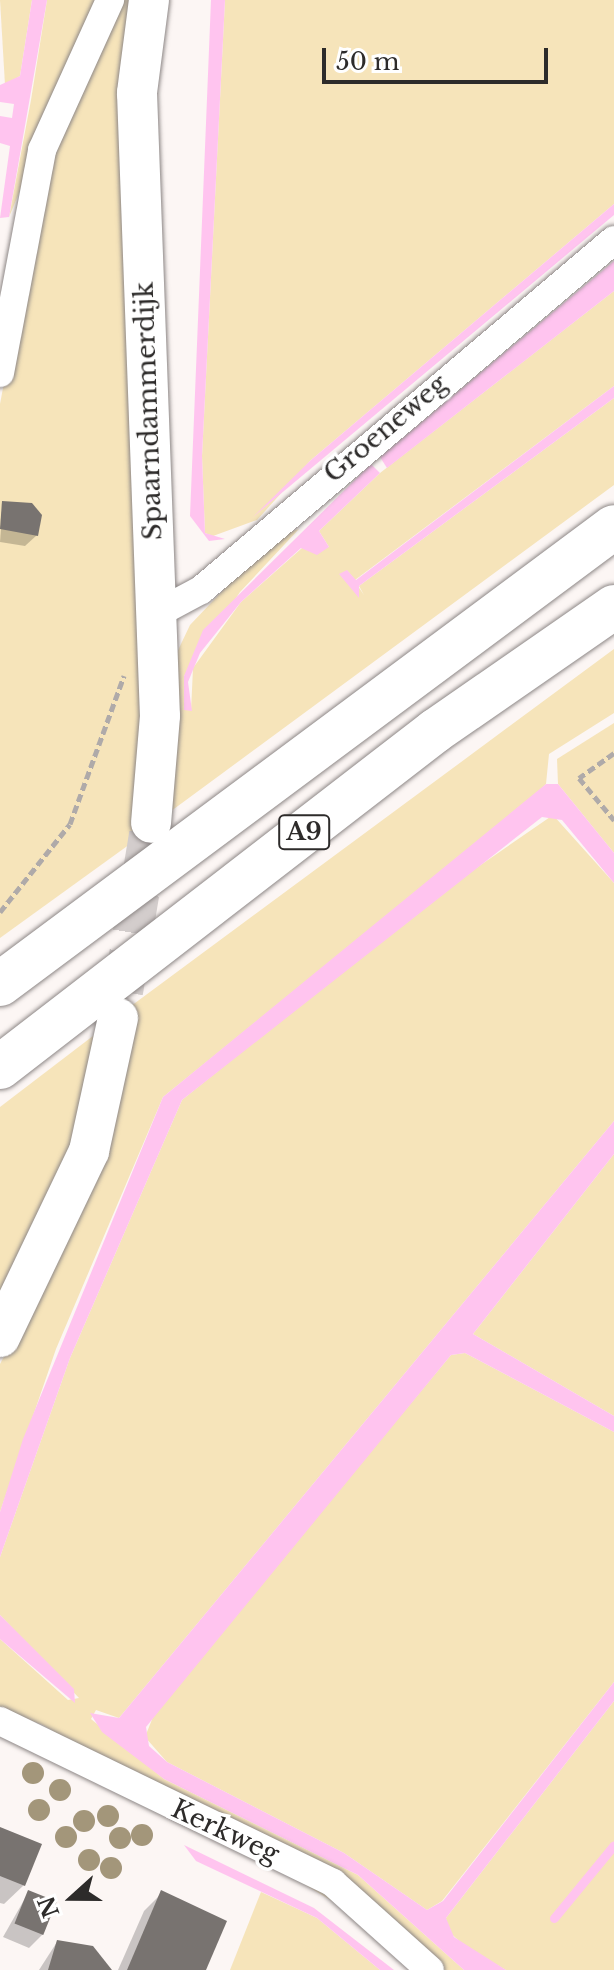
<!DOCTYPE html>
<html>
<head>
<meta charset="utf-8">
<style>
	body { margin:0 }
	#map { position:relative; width:614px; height:1970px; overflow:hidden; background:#fcf6f4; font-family:"Libre Baskerville",serif }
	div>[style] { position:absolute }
	.green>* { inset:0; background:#f6e4ba }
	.water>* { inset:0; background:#ffc4ef }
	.shadow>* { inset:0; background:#0003 }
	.stream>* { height:9px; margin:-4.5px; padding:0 4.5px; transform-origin:4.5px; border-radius:4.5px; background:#ffc4ef }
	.building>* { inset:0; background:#787370; transform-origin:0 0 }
	.secondary-tunnel>* { height:40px; margin-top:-20px; transform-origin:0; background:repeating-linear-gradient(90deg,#d3cdcc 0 40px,transparent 0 60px) }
	.path>* { height:5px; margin-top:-2.5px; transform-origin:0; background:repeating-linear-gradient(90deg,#afaaa9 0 8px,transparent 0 12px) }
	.roads { filter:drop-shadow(0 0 2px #8d8786) drop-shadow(0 0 2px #8d8786) }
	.street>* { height:28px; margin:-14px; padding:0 14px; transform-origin:14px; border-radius:14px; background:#fff }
	.secondary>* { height:40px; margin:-20px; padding:0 20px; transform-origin:20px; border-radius:20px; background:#fff }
	.highway>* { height:44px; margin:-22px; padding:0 22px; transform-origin:22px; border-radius:22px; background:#fff }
	.trees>* { width:22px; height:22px; margin:-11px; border-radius:50%; background:#a3967a }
	span { translate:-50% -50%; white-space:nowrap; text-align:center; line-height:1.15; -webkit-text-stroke:7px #fff; paint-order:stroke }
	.shield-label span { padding:2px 6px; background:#fff; border:2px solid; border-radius:6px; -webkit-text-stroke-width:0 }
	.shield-label { font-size:24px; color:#2d2b2a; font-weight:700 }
	.street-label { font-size:26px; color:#2d2b2a }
	.north { position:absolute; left:32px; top:1858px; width:80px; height:80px; -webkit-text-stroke:6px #fff; paint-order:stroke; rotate:249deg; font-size:22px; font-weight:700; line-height:32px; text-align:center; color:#2d2b2a }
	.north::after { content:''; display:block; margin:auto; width:28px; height:36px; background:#2d2b2a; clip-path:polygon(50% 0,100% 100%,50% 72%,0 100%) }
	.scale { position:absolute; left:322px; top:48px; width:226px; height:36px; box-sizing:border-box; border:4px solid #2d2b2a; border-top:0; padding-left:10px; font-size:24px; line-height:28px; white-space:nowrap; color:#2d2b2a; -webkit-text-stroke:6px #fff; paint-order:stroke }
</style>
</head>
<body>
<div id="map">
	<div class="green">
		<i style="clip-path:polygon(0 0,32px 0,20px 76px,5px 85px)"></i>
		<i style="clip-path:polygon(47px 0,100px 0,9px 217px,31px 100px)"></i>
		<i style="clip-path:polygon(117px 0,138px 0,144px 769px,137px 839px,0 938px,0 404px,45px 165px)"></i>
		<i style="clip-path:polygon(225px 0,614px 0,614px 204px,311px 460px,257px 520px,213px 536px,205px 533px,202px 456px)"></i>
		<i style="clip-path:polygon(614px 291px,614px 386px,355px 580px,347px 570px,364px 595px,359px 586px,614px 398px,614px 485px,163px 817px,172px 663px,190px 625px,274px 537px,299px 529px,240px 592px,184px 676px,191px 711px,193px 668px,241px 602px,302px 548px,329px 547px,319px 531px,380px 473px)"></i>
		<i style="clip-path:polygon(614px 649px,614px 713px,549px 754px,546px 784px,530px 800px,163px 1097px,56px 1349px,0 1512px,0 1364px,46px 1275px,131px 1006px)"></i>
		<i style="clip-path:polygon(614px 723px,614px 853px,558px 784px,557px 759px)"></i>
		<i style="clip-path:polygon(553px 815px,614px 883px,614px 1121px,119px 1718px,96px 1710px,91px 1719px,164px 1779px,358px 1875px,464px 1970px,445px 1970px,43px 1725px,0 1709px,0 1639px,68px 1700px,79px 1698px,0 1615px,0 1557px,70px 1358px,182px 1100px,430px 900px)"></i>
		<i style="clip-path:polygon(106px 1026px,88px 1111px,0 1312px,0 1107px)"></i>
		<i style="clip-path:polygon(614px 1154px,614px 1416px,473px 1334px)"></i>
		<i style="clip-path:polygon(465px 1353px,614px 1432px,614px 1682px,442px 1901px,427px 1910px,344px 1853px,167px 1762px,145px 1737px,155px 1712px,261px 1583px,451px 1355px)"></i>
		<i style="clip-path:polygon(614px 1701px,614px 1970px,506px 1970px,467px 1948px,447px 1930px,446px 1918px)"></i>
		<i style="clip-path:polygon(261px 1892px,317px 1918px,380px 1970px,230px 1970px)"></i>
	</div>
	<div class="water">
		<i style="clip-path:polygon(32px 0,47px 0,9px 217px,0 218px,10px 146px,0 143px,0 116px,12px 118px,14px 104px,0 102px,0 85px,20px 76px)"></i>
		<i style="clip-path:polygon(211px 0,225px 0,202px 456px,205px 533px,225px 539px,209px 541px,190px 516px)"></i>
		<i style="clip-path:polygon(614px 204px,614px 215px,253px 517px,311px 460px)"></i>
		<i style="clip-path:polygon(614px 261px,614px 291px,387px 468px,380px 457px)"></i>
		<i style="clip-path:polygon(614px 386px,614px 398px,359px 586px,359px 598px,339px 574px,347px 570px,356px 580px)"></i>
		<i style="clip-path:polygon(371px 464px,380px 473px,319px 531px,329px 547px,317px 555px,301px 548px,241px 602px,200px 653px,188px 682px,192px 711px,184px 710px,184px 676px,203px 630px)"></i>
		<i style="clip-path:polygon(546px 784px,558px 784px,614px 853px,614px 883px,562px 820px,542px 817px,182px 1100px,70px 1358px,0 1557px,0 1512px,23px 1439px,163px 1097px)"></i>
		<i style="clip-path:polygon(614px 1121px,614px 1154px,473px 1334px,614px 1416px,614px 1432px,465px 1353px,451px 1355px,146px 1727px,149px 1746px,167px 1762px,344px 1853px,427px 1910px,443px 1901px,614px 1682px,614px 1701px,446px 1918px,454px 1937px,506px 1970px,464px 1970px,358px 1875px,164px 1779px,102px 1732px,90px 1713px,119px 1718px)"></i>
		<i style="clip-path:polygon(0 1615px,74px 1689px,75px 1703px,0 1639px)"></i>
		<i style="clip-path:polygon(184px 1845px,314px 1908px,394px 1970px,380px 1970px,317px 1918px,196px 1861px)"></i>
	</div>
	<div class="shadow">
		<i style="clip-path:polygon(3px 503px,37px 535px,25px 546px,0 542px)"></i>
		<i style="clip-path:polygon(0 1829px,24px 1885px,4px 1904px,0 1903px)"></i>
		<i style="clip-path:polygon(28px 1893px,43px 1934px,29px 1948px,3px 1937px)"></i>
		<i style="clip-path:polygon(162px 1893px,204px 1970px,118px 1970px,144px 1911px)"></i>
		<i style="clip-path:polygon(57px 1942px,109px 1970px,39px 1970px)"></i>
	</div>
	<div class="stream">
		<i style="left:554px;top:1918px;width:94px;rotate:-50.6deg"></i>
	</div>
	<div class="building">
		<i style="clip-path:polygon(2px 501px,32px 503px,42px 515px,38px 536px,0 529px)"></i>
		<i style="clip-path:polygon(0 1827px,42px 1844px,25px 1886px,0 1876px)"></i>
		<i style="left:28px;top:1890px;width:31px;height:36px;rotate:22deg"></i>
		<i style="clip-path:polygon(161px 1890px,227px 1921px,206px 1970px,127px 1970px)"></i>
		<i style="clip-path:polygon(57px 1940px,93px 1946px,112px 1970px,48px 1970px)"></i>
	</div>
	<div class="secondary-tunnel">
		<i style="left:123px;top:992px;width:171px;rotate:-80.6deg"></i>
	</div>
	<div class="path">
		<i style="left:614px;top:753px;width:43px;rotate:144.5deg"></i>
		<i style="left:579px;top:778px;width:55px;rotate:50.2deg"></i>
		<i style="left:0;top:912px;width:112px;rotate:-51.5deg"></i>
		<i style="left:70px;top:824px;width:158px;rotate:-70deg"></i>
	</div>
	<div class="roads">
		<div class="street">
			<i style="left:0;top:373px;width:227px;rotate:-79.3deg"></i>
			<i style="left:42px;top:150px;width:165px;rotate:-65.6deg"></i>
			<i style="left:156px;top:614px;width:51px;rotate:-28.1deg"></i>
			<i style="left:201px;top:590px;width:541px;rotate:-40.28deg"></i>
			<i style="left:0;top:1721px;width:370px;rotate:25.9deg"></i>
			<i style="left:333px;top:1883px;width:130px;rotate:41.9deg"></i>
		</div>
		<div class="secondary">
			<i style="left:149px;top:0;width:94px;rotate:97.4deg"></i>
			<i style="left:137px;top:93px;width:623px;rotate:87.89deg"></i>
			<i style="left:160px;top:716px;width:107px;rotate:94.8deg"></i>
			<i style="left:0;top:1337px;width:206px;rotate:-64.4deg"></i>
			<i style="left:89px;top:1151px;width:136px;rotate:-77.7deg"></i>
		</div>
		<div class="highway">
			<i style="left:0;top:984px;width:765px;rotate:-36.66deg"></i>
			<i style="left:0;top:1067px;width:550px;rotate:-37.68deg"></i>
			<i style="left:435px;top:731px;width:218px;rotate:-34.7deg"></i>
		</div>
	</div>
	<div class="trees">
		<i style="left:33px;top:1773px"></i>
		<i style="left:60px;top:1790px"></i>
		<i style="left:39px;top:1810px"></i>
		<i style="left:108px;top:1816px"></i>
		<i style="left:84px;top:1821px"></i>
		<i style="left:142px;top:1835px"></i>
		<i style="left:66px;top:1837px"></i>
		<i style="left:120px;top:1838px"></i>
		<i style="left:89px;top:1860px"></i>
		<i style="left:111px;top:1868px"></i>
	</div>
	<div class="shield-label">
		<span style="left:304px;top:832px">A9</span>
	</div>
	<div class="street-label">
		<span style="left:149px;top:411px;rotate:-92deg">Spaarndammerdijk</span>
		<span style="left:386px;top:429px;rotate:-40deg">Groeneweg</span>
		<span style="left:225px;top:1832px;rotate:25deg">Kerkweg</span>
	</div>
	<div class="north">N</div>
	<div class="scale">50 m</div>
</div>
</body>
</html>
